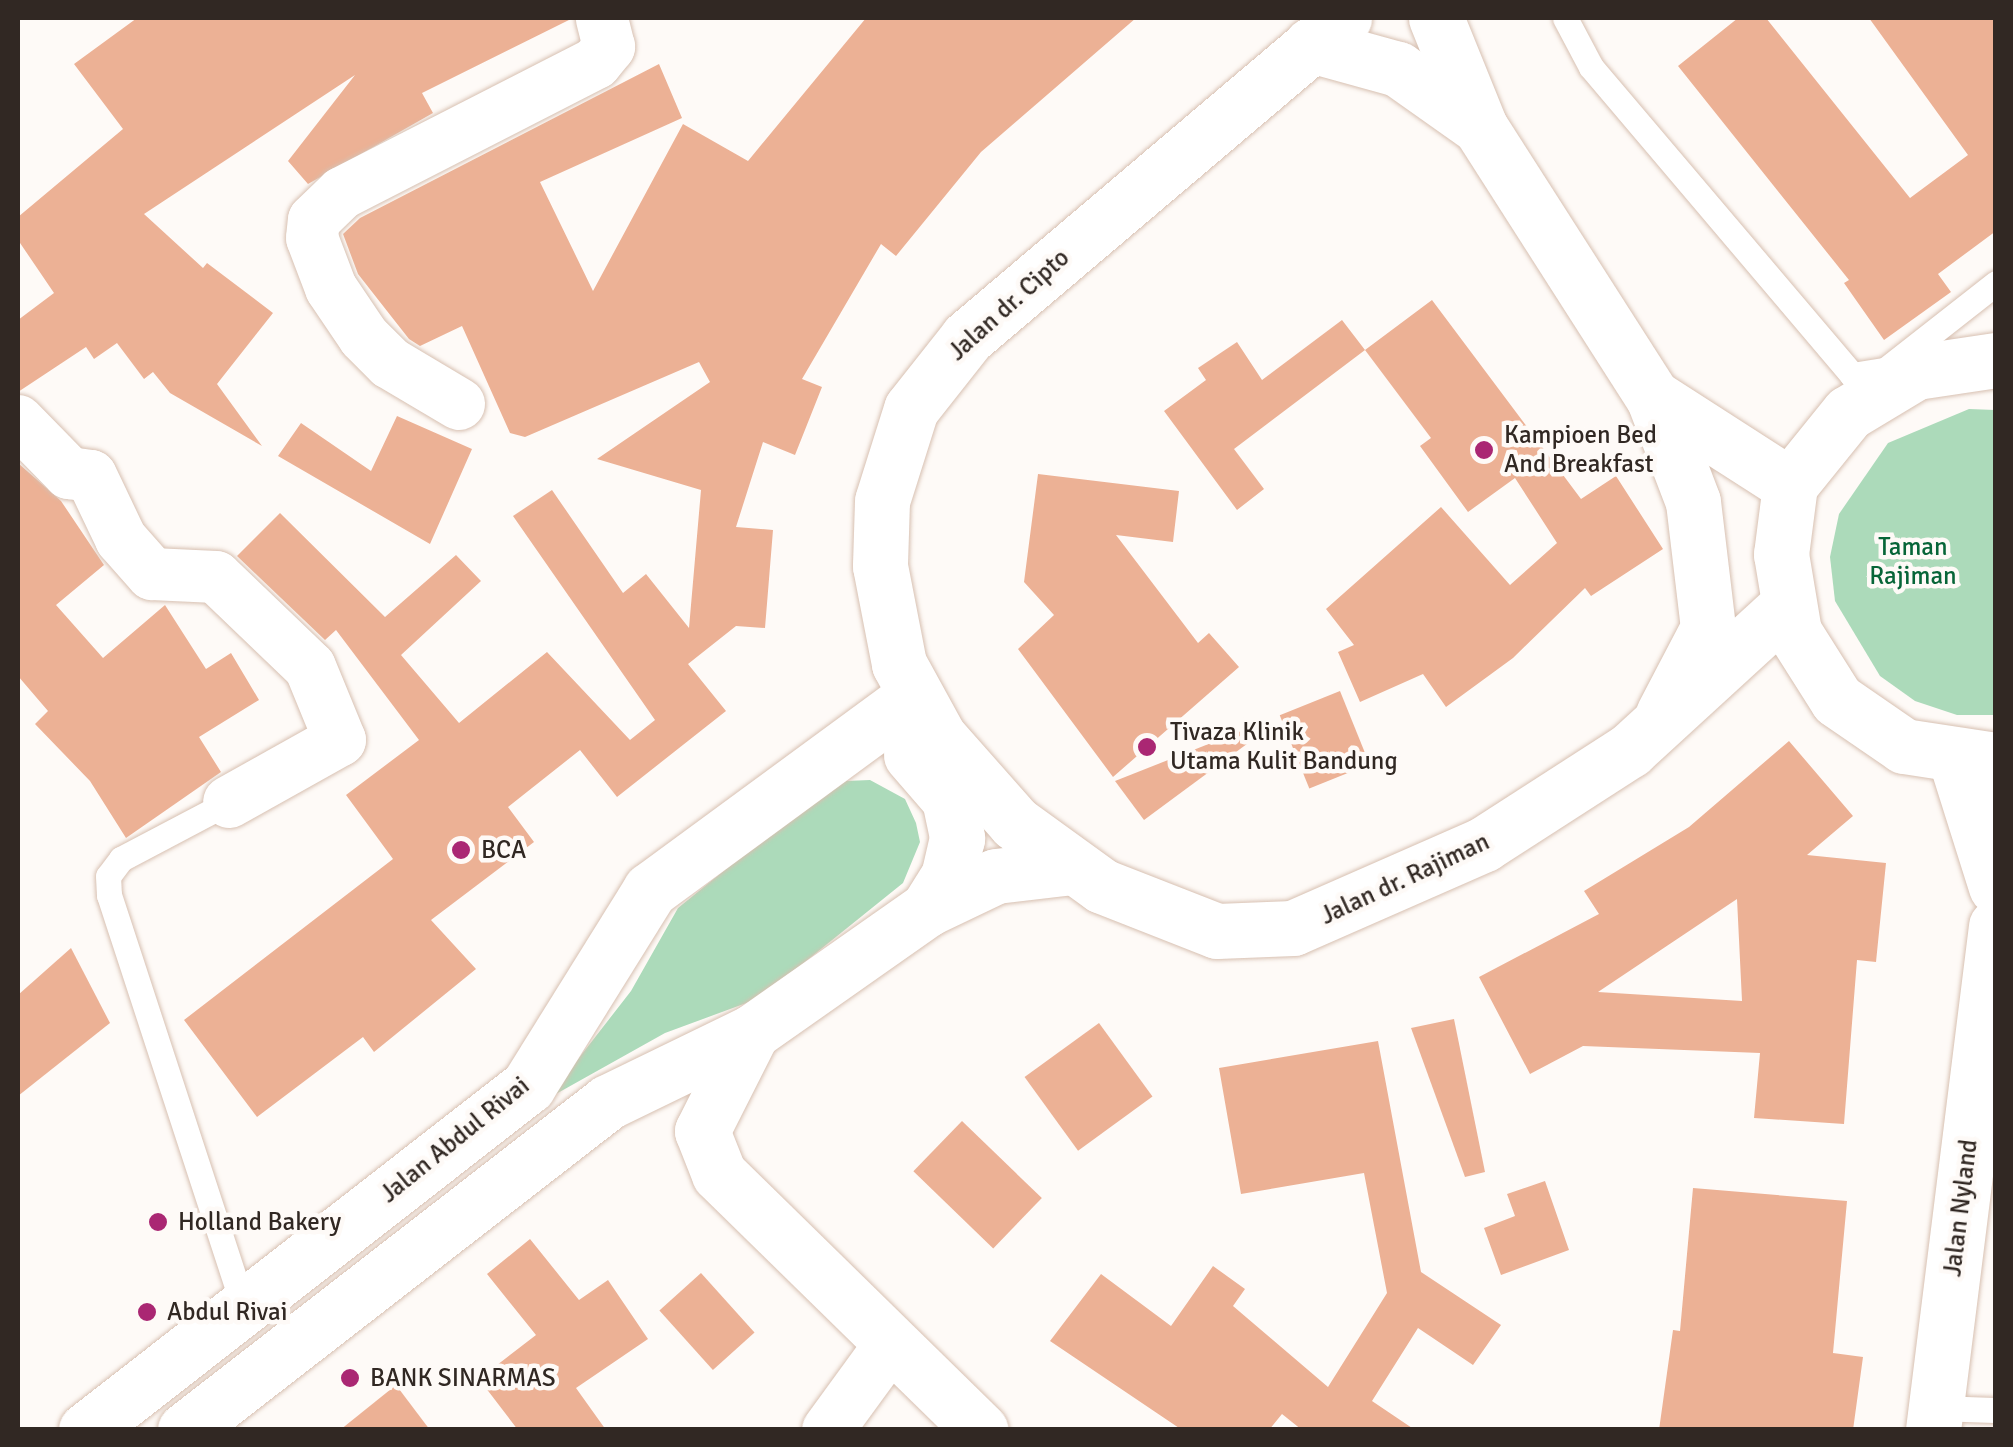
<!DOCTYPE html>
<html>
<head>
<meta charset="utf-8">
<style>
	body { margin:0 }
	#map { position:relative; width:2013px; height:1447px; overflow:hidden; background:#fefaf7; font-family:Signika,sans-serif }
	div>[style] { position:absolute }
	.green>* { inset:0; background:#acdaba }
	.building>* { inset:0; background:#ecb195; transform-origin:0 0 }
	.roads { filter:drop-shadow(0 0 2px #d7c0b1) drop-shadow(0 0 2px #d7c0b1) }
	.service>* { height:25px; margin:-12.5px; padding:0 12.5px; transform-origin:12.5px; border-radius:12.5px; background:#fff }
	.minor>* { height:52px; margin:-26px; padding:0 26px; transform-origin:26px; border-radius:26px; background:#fff }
	.secondary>* { height:55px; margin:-27.5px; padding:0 27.5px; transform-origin:27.5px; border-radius:27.5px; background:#fff }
	.primary>* { height:55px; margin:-27.5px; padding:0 27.5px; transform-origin:27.5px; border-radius:27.5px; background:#fff }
	.dots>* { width:28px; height:28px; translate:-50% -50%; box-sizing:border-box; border:5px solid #fefaf7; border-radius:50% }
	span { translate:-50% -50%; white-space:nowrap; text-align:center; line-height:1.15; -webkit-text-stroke:9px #fefaf7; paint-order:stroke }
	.street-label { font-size:25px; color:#312823 }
	.poi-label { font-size:25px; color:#312823 }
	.left { translate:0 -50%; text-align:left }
	.park-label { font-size:25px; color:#076538 }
	.frame { position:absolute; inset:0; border:20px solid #312823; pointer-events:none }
</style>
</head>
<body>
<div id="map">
	<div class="green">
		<i style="clip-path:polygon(1969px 409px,1995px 410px,1995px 715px,1957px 715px,1915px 701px,1880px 676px,1835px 601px,1830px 557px,1839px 514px,1888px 443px)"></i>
		<i style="clip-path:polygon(870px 780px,905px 799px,916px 823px,920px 842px,903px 883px,760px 998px,665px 1033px,547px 1099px,631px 991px,678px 908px,811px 800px,846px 781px)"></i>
	</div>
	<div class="building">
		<i style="clip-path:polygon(137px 18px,573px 18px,422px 93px,433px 113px,308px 184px,288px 161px,355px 75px,144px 214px,203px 268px,207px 263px,273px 313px,217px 384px,262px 446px,170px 393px,153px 372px,144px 379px,117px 343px,94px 359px,86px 347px,18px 392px,18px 320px,54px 293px,18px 240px,18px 217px,123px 129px,74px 64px)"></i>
		<i style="clip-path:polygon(866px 18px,1136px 18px,981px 152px,896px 256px,881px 244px,802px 379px,822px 387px,795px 455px,763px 442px,736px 527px,773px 530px,765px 628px,736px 626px,688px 664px,726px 711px,617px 797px,580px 750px,508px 807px,534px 842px,431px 920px,476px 969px,374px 1052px,363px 1037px,257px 1117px,184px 1020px,393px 859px,346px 795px,419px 740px,336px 630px,325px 640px,237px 556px,280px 513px,385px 617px,456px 555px,481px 581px,401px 655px,459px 723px,547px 652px,630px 740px,655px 720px,513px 516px,552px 490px,623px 593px,646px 574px,689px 628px,701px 490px,597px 459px,710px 382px,699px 362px,525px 437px,510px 433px,462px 326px,420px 346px,409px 339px,358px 274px,343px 234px,360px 218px,659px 64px,682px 118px,540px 182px,593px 291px,683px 124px,748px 161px)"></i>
		<i style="clip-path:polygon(1738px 18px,1766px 18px,1910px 198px,1968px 155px,1869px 18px,1996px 18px,1996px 231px,1938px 274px,1951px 292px,1884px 340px,1844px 283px,1849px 280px,1678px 66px)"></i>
		<i style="clip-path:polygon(1432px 300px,1581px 499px,1616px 476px,1663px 549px,1591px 596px,1585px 588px,1513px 658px,1446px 707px,1423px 674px,1360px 702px,1338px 652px,1354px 645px,1326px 609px,1441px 507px,1510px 585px,1557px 543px,1515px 478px,1468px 512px,1420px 446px,1431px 438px,1365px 350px)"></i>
		<i style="clip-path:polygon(1342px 320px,1365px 350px,1234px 449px,1264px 489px,1237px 510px,1164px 411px,1206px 380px,1198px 368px,1237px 342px,1262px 380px)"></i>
		<i style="clip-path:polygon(397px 416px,472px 449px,430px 544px,278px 456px,301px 423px,371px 471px)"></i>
		<i style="clip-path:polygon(18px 463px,61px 501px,104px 565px,56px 605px,103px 658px,165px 605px,206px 669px,231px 653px,259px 700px,199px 737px,221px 772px,126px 838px,90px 781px,35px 724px,48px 711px,18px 676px)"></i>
		<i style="clip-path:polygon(1038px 474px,1179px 491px,1173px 542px,1116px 535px,1198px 643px,1209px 633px,1239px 667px,1113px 777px,1018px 649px,1054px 615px,1024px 582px)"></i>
		<i style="left:1340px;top:691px;width:79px;height:65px;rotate:68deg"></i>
		<i style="clip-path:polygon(1249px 728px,1255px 738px,1144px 820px,1115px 781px)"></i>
		<i style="clip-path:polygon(evenodd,1789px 741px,1853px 816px,1807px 855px,1886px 863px,1876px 962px,1857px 960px,1844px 1124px,1754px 1118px,1760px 1053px,1583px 1046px,1530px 1074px,1479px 977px,1599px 914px,1584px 891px,1689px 827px,1789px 741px,1737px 899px,1742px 1001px,1598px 992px,1737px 899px)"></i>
		<i style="clip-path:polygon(71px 948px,110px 1023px,18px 1096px,18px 995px)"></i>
		<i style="clip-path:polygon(1454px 1019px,1485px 1172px,1465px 1177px,1411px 1028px)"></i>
		<i style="left:1099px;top:1023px;width:91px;height:92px;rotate:54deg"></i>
		<i style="clip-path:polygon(1378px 1041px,1421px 1272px,1501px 1325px,1473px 1365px,1418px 1328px,1372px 1401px,1415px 1430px,1302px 1430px,1282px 1414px,1269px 1430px,1182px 1430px,1050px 1341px,1101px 1274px,1171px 1326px,1213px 1266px,1245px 1289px,1233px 1306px,1328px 1387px,1387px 1293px,1364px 1173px,1241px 1194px,1219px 1068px)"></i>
		<i style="left:962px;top:1121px;width:111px;height:70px;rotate:44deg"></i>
		<i style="clip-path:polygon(1545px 1181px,1569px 1250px,1501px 1275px,1484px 1228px,1515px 1216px,1507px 1194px)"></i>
		<i style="clip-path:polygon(1693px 1188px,1847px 1201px,1833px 1353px,1863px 1357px,1853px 1430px,1659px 1430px,1673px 1330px,1680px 1331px)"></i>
		<i style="clip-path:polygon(530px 1239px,579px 1300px,608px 1280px,648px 1339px,576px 1388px,606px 1430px,518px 1430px,479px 1379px,536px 1335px,487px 1274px)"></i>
		<i style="left:701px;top:1273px;width:80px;height:56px;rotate:48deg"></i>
		<i style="clip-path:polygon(396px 1385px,430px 1430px,340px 1430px)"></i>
	</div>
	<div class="roads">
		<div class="service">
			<i style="left:1565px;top:18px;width:55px;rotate:62deg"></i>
			<i style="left:1591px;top:67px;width:404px;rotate:49.7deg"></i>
			<i style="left:1852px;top:375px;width:33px;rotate:-9deg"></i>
			<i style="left:1885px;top:370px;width:141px;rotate:-38.1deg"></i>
			<i style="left:229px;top:802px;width:122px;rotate:152.2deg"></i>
			<i style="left:121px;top:859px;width:21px;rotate:127deg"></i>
			<i style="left:108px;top:876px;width:19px;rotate:87deg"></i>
			<i style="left:109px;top:895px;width:435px;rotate:71.9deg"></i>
			<i style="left:1935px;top:1408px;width:61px;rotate:1.9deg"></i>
		</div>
		<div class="minor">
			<i style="left:459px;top:404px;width:80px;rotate:-149.3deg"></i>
			<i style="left:390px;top:363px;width:37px;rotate:-135deg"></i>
			<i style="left:364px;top:337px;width:59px;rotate:-124deg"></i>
			<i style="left:331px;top:288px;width:53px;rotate:-110.8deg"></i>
			<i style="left:312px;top:238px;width:18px;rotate:-84deg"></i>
			<i style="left:314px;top:220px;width:39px;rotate:-44deg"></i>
			<i style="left:342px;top:193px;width:285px;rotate:-27.1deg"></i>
			<i style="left:596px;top:63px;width:21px;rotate:-51deg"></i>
			<i style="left:609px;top:47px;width:30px;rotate:-104deg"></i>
			<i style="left:18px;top:421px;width:73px;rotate:45.6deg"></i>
			<i style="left:69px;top:473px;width:22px;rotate:8deg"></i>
			<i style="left:91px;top:476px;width:70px;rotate:64.5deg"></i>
			<i style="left:121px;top:539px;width:47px;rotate:48.5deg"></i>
			<i style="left:152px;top:574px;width:64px;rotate:2.7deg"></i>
			<i style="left:216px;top:577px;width:130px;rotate:43.8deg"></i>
			<i style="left:310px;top:667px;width:79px;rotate:67.7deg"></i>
			<i style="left:340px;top:740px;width:127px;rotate:150.8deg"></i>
			<i style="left:828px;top:1430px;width:105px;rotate:-53.9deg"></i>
		</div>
		<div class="secondary">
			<i style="left:1436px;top:18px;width:118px;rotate:68deg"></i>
			<i style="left:1480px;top:127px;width:321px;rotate:57.4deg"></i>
			<i style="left:1653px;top:397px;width:163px;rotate:32.7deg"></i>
			<i style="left:1311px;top:45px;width:90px;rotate:15.4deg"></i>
			<i style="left:1398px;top:69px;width:100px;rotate:35.3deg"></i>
			<i style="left:1653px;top:397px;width:112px;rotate:69.1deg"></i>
			<i style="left:1693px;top:502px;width:127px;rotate:83.2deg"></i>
			<i style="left:1708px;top:628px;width:97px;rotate:117.6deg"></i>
			<i style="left:1956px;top:760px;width:133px;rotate:72.5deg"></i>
			<i style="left:1933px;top:1430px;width:508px;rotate:-82.87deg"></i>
		</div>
		<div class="primary">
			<i style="left:1344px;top:18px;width:494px;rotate:139.7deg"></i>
			<i style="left:967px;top:338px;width:90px;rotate:128.3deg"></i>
			<i style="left:911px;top:409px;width:96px;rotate:107.5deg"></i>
			<i style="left:882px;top:501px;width:65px;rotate:91.8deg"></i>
			<i style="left:880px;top:566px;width:100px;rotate:79deg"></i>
			<i style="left:899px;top:664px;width:83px;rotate:61.3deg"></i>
			<i style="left:939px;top:737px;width:115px;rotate:48.5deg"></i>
			<i style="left:1015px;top:823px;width:107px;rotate:35.9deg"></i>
			<i style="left:1102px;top:886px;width:123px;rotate:21.4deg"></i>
			<i style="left:1217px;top:931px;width:76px;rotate:-2.3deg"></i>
			<i style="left:1293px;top:928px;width:209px;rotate:-23.7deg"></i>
			<i style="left:1484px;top:844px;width:174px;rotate:-32.8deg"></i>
			<i style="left:1630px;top:750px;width:213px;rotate:-42.5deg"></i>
			<i style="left:1996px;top:360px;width:81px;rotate:171.5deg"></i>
			<i style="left:1916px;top:372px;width:79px;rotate:148.9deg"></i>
			<i style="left:1848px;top:413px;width:92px;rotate:128.9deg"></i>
			<i style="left:1790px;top:485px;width:70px;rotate:97.4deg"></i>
			<i style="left:1781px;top:554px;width:79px;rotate:80.5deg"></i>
			<i style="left:1794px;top:632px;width:80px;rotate:57.7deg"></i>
			<i style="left:1837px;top:700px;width:81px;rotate:34.5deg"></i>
			<i style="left:1904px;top:746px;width:93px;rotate:8.7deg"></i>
			<i style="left:911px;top:755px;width:58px;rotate:49.2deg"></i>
			<i style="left:949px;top:799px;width:40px;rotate:78deg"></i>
			<i style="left:957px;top:838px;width:39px;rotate:103deg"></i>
			<i style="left:948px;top:876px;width:39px;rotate:122deg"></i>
			<i style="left:752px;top:1032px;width:111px;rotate:116.8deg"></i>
			<i style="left:702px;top:1131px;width:46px;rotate:68.4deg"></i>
			<i style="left:719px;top:1174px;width:366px;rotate:44.4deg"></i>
			<i style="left:86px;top:1430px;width:560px;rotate:-37.89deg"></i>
			<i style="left:528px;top:1086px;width:231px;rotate:-58.1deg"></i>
			<i style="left:650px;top:890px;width:326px;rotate:-36.3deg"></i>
			<i style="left:185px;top:1430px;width:535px;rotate:-37.79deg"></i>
			<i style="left:608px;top:1102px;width:160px;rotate:-25.9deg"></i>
			<i style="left:752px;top:1032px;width:214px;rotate:-35.1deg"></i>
			<i style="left:927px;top:909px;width:76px;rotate:-25.6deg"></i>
			<i style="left:996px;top:876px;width:77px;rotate:-6.8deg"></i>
		</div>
	</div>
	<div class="dots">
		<i style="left:1484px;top:450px;background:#aa2773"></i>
		<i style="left:1147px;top:747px;background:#aa2773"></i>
		<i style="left:461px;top:850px;background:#aa2773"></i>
		<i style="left:158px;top:1222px;background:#aa2773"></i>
		<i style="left:147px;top:1312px;background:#aa2773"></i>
		<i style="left:350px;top:1378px;background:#aa2773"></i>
	</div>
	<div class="street-label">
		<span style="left:1009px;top:305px;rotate:-42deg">Jalan dr. Cipto</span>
		<span style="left:1405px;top:879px;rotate:-25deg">Jalan dr. Rajiman</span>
		<span style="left:455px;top:1140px;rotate:-39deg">Jalan Abdul Rivai</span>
		<span style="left:1961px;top:1208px;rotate:-83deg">Jalan Nyland</span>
	</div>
	<div class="poi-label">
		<span class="left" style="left:1504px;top:450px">Kampioen Bed<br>And Breakfast</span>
		<span class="left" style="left:1170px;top:747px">Tivaza Klinik<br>Utama Kulit Bandung</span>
		<span class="left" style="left:481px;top:850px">BCA</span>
		<span class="left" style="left:178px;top:1222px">Holland Bakery</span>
		<span class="left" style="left:167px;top:1312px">Abdul Rivai</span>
		<span class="left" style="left:370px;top:1378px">BANK SINARMAS</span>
	</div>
	<div class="park-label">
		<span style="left:1913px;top:562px">Taman<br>Rajiman</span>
	</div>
	<div class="frame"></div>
</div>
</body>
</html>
